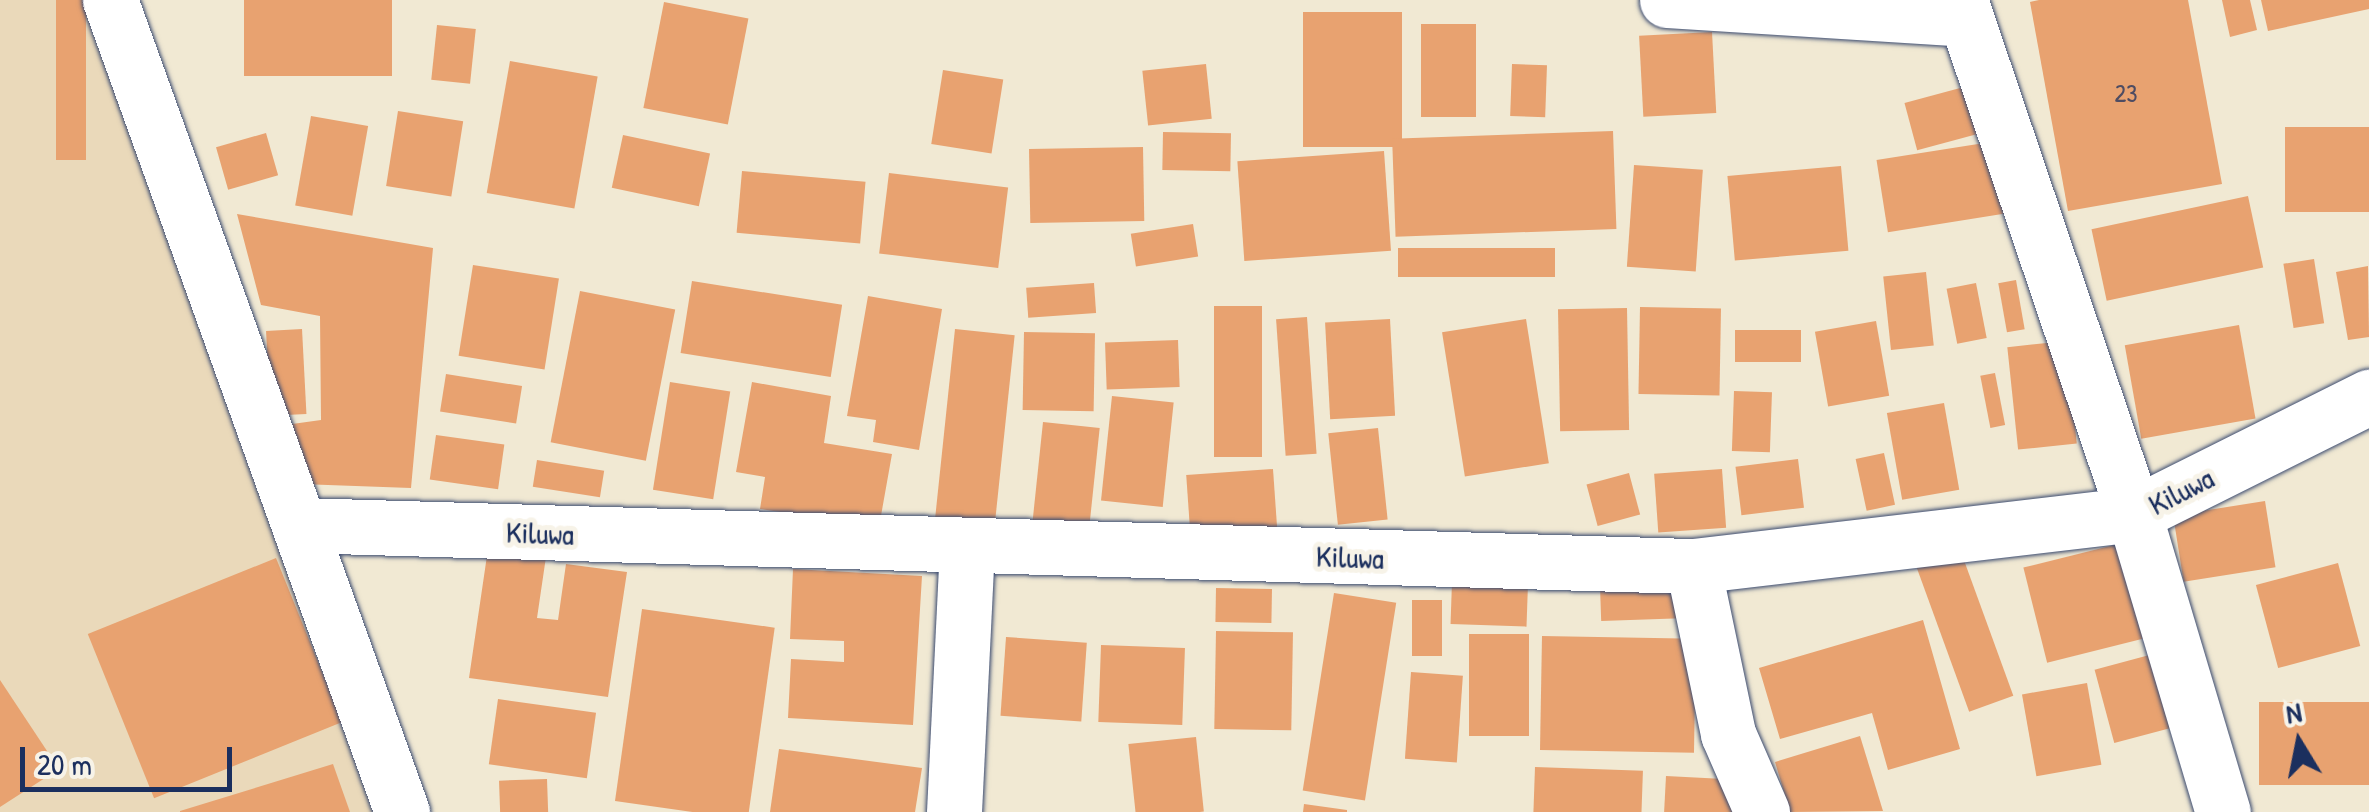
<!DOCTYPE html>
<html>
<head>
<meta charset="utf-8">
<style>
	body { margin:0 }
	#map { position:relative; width:2369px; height:812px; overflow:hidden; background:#f1e9d3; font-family:"Patrick Hand",sans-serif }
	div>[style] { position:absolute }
	.built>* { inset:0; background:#ead9ba }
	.building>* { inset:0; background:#e8a270; transform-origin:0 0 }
	.roads { filter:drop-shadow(0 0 2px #3b4b70) drop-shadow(0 0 2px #3b4b70) }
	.street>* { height:55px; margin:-27.5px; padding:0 27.5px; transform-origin:27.5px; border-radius:27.5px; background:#fff }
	span { translate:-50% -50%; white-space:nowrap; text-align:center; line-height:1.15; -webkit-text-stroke:10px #f7f3e8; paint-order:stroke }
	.number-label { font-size:25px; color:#4e4c62 }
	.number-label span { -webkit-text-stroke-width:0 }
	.street-label { font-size:30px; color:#1b2f5e }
	.north { position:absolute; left:2249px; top:692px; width:100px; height:100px; -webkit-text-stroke:8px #f7f3e8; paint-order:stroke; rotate:350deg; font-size:28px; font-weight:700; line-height:40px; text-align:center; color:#1b2f5e }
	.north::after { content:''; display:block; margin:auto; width:35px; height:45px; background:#1b2f5e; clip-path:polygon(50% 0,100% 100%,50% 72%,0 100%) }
	.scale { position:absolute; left:20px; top:747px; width:212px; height:45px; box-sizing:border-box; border:5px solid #1b2f5e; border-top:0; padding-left:12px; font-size:30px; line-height:35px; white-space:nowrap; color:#1b2f5e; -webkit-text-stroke:8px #f7f3e8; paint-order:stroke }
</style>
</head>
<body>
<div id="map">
	<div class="built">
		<i style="clip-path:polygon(0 0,109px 0,414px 812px,0 812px)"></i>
	</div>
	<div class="building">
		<i style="left:56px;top:0;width:30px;height:160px"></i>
		<i style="left:244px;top:0;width:148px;height:76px"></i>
		<i style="clip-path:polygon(2039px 0,2188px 0,2222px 184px,2068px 211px,2030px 2px)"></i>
		<i style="clip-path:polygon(2222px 0,2250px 0,2257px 30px,2230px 37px)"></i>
		<i style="clip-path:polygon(2261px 0,2369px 0,2369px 9px,2268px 31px)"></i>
		<i style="left:664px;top:2px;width:86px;height:108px;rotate:11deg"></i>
		<i style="left:1402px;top:12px;width:135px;height:99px;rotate:90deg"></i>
		<i style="left:1421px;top:24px;width:55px;height:93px"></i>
		<i style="left:437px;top:25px;width:39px;height:55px;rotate:6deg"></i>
		<i style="left:1712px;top:32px;width:81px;height:73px;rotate:87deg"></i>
		<i style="left:510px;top:61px;width:89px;height:134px;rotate:10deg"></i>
		<i style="left:1206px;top:64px;width:55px;height:64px;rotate:84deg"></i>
		<i style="left:1512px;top:64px;width:35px;height:52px;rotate:2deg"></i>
		<i style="left:943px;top:70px;width:61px;height:75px;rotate:9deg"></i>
		<i style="left:1975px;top:84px;width:49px;height:73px;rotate:75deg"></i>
		<i style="left:398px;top:111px;width:66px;height:76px;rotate:9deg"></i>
		<i style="left:311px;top:116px;width:58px;height:91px;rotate:10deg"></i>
		<i style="left:2369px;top:127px;width:85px;height:84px;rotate:90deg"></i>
		<i style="left:1613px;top:131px;width:98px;height:221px;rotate:88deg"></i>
		<i style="left:1163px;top:132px;width:68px;height:38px;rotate:1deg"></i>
		<i style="left:266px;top:133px;width:44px;height:52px;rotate:74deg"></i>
		<i style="left:623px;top:135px;width:89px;height:54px;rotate:12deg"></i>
		<i style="left:1997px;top:141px;width:73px;height:122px;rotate:81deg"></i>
		<i style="left:1143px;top:147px;width:74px;height:114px;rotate:89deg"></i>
		<i style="left:1384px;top:151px;width:100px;height:147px;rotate:86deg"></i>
		<i style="left:1634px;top:165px;width:69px;height:102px;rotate:4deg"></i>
		<i style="left:1841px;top:166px;width:85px;height:114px;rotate:85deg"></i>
		<i style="left:742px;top:171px;width:124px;height:62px;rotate:5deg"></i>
		<i style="left:889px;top:173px;width:120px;height:81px;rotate:7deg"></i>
		<i style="left:2248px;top:196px;width:73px;height:160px;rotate:78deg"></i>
		<i style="clip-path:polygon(237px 214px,433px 248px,411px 488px,300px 484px,285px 425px,321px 420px,320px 316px,261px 305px)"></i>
		<i style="left:1193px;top:224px;width:33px;height:63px;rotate:81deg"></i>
		<i style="left:1398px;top:248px;width:157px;height:29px"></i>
		<i style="left:2314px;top:259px;width:65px;height:31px;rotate:81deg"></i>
		<i style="left:473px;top:265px;width:87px;height:92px;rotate:9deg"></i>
		<i style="clip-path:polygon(2368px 266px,2369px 337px,2348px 340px,2336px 272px)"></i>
		<i style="left:1926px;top:272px;width:74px;height:43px;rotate:84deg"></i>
		<i style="left:2016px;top:280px;width:50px;height:18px;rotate:80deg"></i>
		<i style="left:692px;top:281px;width:152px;height:73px;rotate:9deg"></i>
		<i style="left:1094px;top:283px;width:30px;height:68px;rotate:86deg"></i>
		<i style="left:1976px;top:283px;width:56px;height:30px;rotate:79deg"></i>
		<i style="left:580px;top:291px;width:97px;height:154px;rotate:11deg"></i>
		<i style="clip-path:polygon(868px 296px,942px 309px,919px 450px,873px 442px,876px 420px,847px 416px)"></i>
		<i style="left:1214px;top:306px;width:48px;height:151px"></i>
		<i style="left:1640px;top:307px;width:81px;height:87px;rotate:1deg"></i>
		<i style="left:1627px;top:308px;width:122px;height:69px;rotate:89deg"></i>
		<i style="left:1307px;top:317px;width:137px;height:31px;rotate:86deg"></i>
		<i style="left:1390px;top:319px;width:97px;height:65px;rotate:87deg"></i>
		<i style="left:1526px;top:319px;width:146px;height:85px;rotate:81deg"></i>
		<i style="left:1876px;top:321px;width:76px;height:62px;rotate:80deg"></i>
		<i style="left:2239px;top:325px;width:95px;height:116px;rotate:80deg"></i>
		<i style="left:302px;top:329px;width:85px;height:36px;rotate:87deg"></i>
		<i style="left:955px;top:329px;width:60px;height:191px;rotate:6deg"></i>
		<i style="left:1801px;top:330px;width:32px;height:66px;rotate:90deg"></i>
		<i style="left:1024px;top:332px;width:71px;height:78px;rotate:1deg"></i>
		<i style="left:1178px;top:340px;width:47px;height:73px;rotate:88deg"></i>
		<i style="left:2066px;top:341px;width:103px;height:59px;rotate:84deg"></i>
		<i style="left:1995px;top:373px;width:53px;height:15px;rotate:79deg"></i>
		<i style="left:446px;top:374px;width:77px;height:38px;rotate:9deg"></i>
		<i style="left:670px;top:382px;width:61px;height:109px;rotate:9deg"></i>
		<i style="clip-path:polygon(752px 382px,831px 396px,824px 443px,892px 454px,879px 527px,760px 509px,765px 477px,736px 472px)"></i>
		<i style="left:1734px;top:391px;width:38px;height:60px;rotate:2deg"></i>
		<i style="left:1112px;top:396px;width:62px;height:105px;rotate:6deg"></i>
		<i style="left:1944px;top:403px;width:88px;height:58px;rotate:80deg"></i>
		<i style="left:1043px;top:422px;width:57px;height:100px;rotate:6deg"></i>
		<i style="left:1378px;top:428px;width:92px;height:50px;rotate:84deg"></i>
		<i style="left:436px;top:435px;width:69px;height:45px;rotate:8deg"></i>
		<i style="left:1884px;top:453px;width:53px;height:29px;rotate:78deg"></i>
		<i style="left:1798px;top:459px;width:49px;height:63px;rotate:83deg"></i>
		<i style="left:537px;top:460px;width:68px;height:27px;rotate:9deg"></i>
		<i style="left:1273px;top:469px;width:64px;height:87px;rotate:86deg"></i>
		<i style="left:1722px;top:469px;width:59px;height:68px;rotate:86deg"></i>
		<i style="left:1629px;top:473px;width:43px;height:44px;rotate:75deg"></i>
		<i style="left:2265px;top:501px;width:67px;height:93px;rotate:81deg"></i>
		<i style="left:2134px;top:540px;width:98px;height:114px;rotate:76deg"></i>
		<i style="clip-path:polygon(489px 542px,547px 550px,537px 618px,558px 620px,566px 564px,627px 572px,608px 697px,469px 678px)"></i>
		<i style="left:1961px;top:552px;width:153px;height:47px;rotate:70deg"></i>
		<i style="left:276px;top:558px;width:177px;height:203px;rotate:68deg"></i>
		<i style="left:2338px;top:563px;width:86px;height:85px;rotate:75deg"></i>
		<i style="clip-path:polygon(793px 569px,922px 576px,913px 725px,788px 718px,791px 659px,844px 662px,844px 641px,790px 639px)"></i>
		<i style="left:1452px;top:582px;width:76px;height:42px;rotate:2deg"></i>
		<i style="left:1687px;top:585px;width:33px;height:87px;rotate:88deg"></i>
		<i style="left:1216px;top:588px;width:56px;height:34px;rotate:1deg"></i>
		<i style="left:1334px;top:593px;width:63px;height:200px;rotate:9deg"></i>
		<i style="left:1412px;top:600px;width:30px;height:56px"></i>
		<i style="left:642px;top:609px;width:134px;height:194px;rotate:8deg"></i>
		<i style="clip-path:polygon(1923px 620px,1960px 749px,1888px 770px,1872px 713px,1780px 739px,1759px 668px)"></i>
		<i style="left:1216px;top:631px;width:77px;height:98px;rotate:1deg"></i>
		<i style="left:1469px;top:634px;width:60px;height:102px"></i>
		<i style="left:1542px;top:636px;width:154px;height:114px;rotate:1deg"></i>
		<i style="left:1006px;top:637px;width:81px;height:79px;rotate:4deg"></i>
		<i style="left:1101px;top:645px;width:84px;height:77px;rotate:2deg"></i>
		<i style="left:2168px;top:650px;width:76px;height:76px;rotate:75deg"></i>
		<i style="left:1411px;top:672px;width:52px;height:87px;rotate:4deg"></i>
		<i style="clip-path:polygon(0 680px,59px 769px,0 807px)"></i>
		<i style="left:2087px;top:683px;width:83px;height:66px;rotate:80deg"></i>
		<i style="left:498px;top:699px;width:99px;height:66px;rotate:8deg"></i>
		<i style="left:2369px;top:702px;width:83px;height:110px;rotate:90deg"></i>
		<i style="clip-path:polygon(1860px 736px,1883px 811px,1790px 812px,1775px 762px)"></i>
		<i style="left:1196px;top:737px;width:75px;height:68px;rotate:84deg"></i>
		<i style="clip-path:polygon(779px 749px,922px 768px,915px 812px,770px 812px)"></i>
		<i style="clip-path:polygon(333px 764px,350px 812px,180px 812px,180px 811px)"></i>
		<i style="left:1535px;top:767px;width:108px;height:45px;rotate:2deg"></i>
		<i style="left:1666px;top:776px;width:68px;height:36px;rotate:3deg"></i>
		<i style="left:547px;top:779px;width:33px;height:48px;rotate:88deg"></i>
		<i style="clip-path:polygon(1304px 804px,1347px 810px,1347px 812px,1303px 812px)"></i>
	</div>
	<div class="roads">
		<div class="street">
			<i style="left:110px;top:0;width:863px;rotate:70.22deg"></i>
			<i style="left:1667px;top:0;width:299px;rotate:3.6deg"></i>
			<i style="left:1960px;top:0;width:543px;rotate:71.3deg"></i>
			<i style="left:2134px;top:514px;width:311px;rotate:73.4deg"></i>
			<i style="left:300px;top:525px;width:1394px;rotate:1.69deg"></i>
			<i style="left:1693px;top:566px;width:444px;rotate:-6.7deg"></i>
			<i style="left:2134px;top:514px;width:263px;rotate:-26.5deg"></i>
			<i style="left:1693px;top:566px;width:172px;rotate:78.2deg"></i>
			<i style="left:1728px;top:734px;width:85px;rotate:66.4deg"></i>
			<i style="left:954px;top:812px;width:265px;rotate:-87.2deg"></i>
		</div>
	</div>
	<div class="number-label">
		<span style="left:2126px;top:93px">23</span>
	</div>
	<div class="street-label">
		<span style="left:2181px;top:491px;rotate:-27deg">Kiluwa</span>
		<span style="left:540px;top:533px;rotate:2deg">Kiluwa</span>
		<span style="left:1350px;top:557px;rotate:2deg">Kiluwa</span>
	</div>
	<div class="north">N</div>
	<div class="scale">20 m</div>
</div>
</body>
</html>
